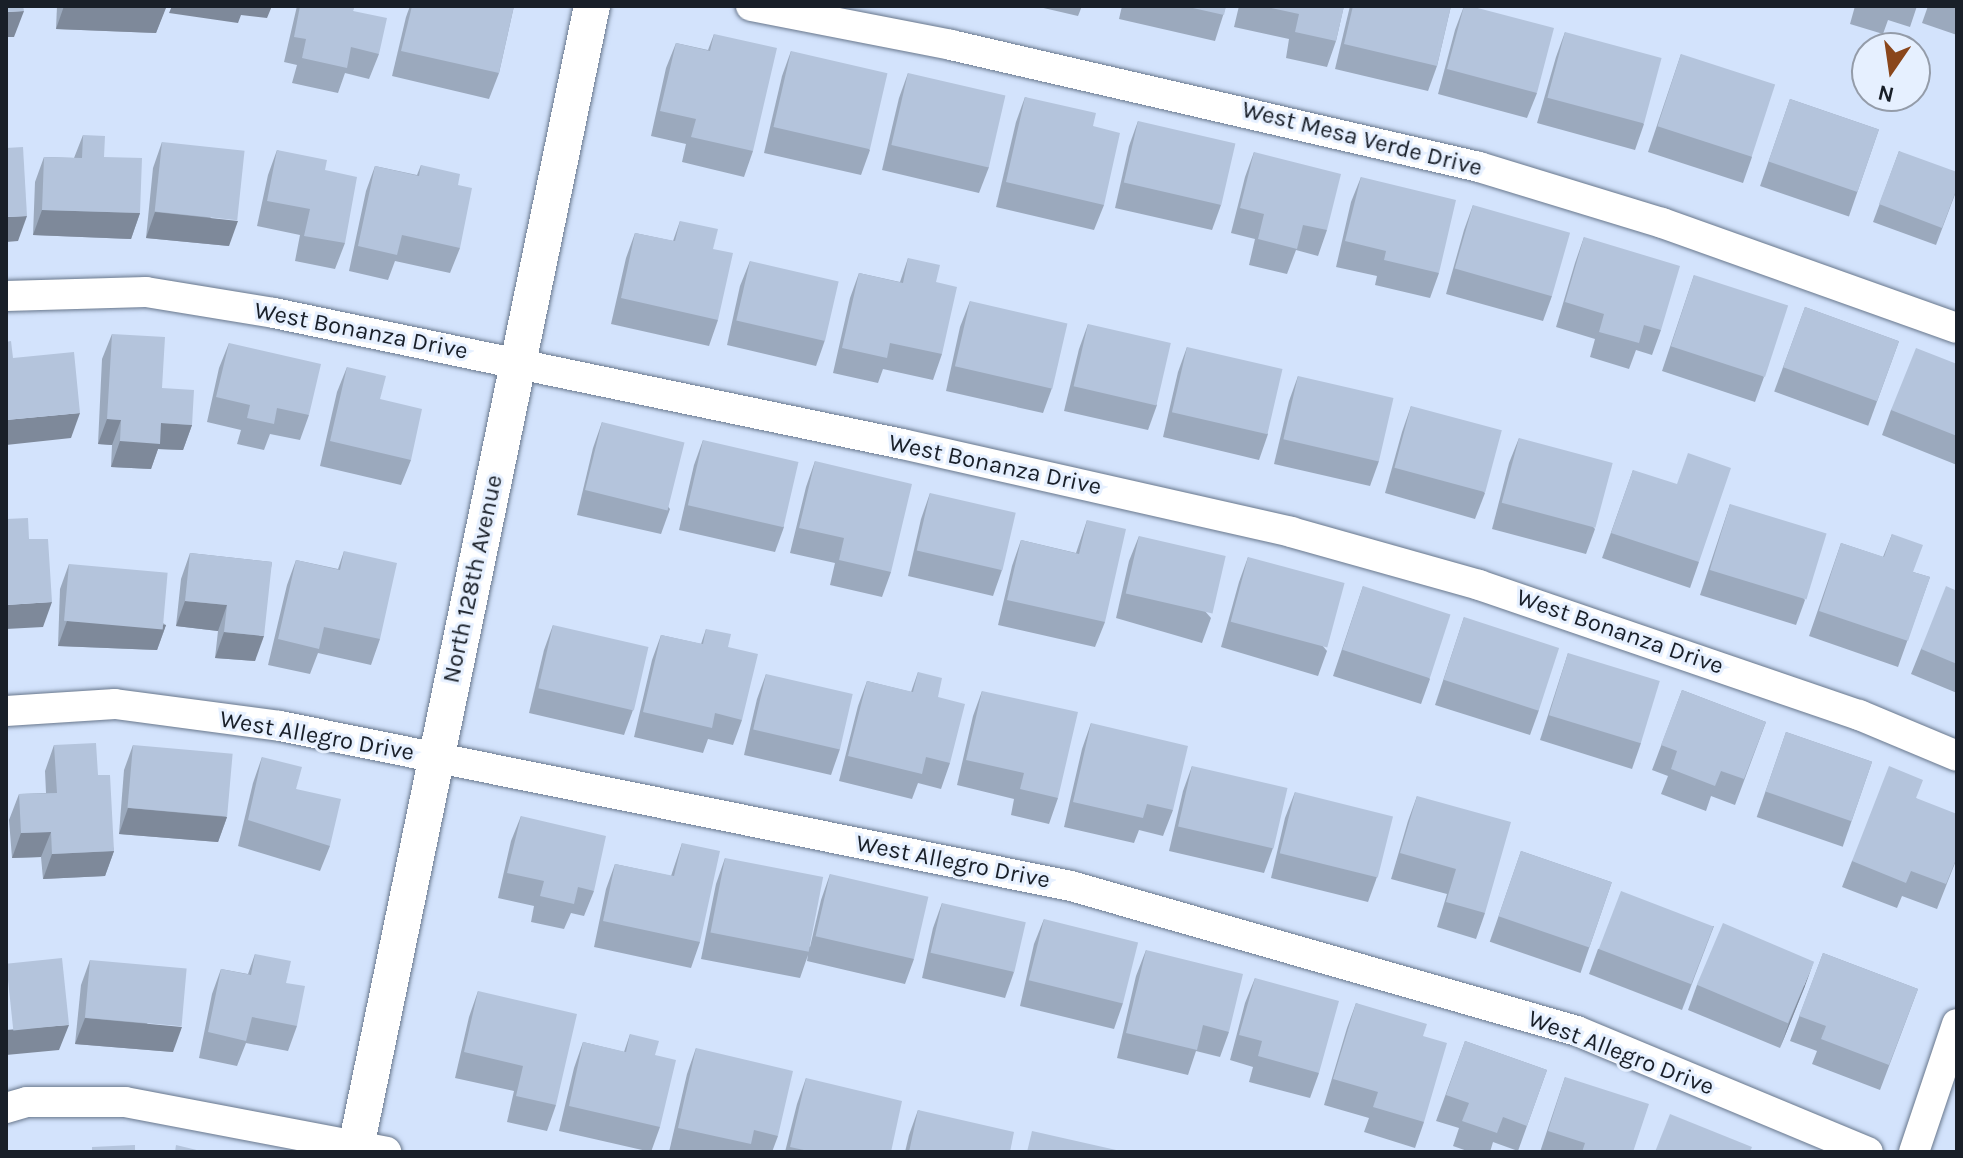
<!DOCTYPE html>
<html>
<head>
<meta charset="utf-8">
<style>
	body { margin:0 }
	#map { position:relative; width:1963px; height:1158px; overflow:hidden; background:#d3e3fc; font-family:Karla,sans-serif }
	div>[style] { position:absolute }
	.roads { filter:drop-shadow(0 0 2px #68778c) drop-shadow(0 0 2px #68778c) }
	.minor>* { height:30px; margin:-15px; padding:0 15px; transform-origin:15px; border-radius:15px; background:#fff }
	.tertiary>* { height:36px; margin:-18px; padding:0 18px; transform-origin:18px; border-radius:18px; background:#fff }
	.wall>* { inset:0; background:#9ba9bd; transform-origin:0 0 }
	.shaded-wall>* { inset:0; background:#7e899a }
	.building>* { inset:0; background:#b4c4dc; transform-origin:0 0 }
	span { translate:-50% -50%; white-space:nowrap; text-align:center; line-height:1.15; -webkit-text-stroke:6px #e6f0ff; paint-order:stroke }
	.street-label { font-size:24px; color:#191f28 }
	.frame { position:absolute; inset:0; border:8px solid #191f28; pointer-events:none }
	.north { position:absolute; left:1851px; top:32px; width:80px; height:80px; box-sizing:border-box; background:#e6f0ff; border:2px solid #949ca9; border-radius:50%; rotate:193deg; font-size:22px; font-weight:700; line-height:32px; text-align:center; color:#191f28 }
	.north::after { content:''; display:block; margin:auto; width:28px; height:36px; background:#8a461b; clip-path:polygon(50% 0,100% 100%,50% 72%,0 100%) }
</style>
</head>
<body>
<div id="map">
	<div class="roads">
		<div class="minor">
			<i style="left:751px;top:6px;width:204px;rotate:11deg"></i>
			<i style="left:951px;top:45px;width:542px;rotate:13.01deg"></i>
			<i style="left:1479px;top:167px;width:191px;rotate:17deg"></i>
			<i style="left:1662px;top:223px;width:313px;rotate:19.6deg"></i>
			<i style="left:6px;top:296px;width:140px;rotate:-1.6deg"></i>
			<i style="left:146px;top:292px;width:130px;rotate:9.3deg"></i>
			<i style="left:274px;top:313px;width:642px;rotate:11.78deg"></i>
			<i style="left:902px;top:444px;width:399px;rotate:12.7deg"></i>
			<i style="left:1291px;top:532px;width:195px;rotate:15.7deg"></i>
			<i style="left:1479px;top:585px;width:402px;rotate:18.9deg"></i>
			<i style="left:1859px;top:715px;width:106px;rotate:22.7deg"></i>
			<i style="left:6px;top:711px;width:109px;rotate:-3.7deg"></i>
			<i style="left:115px;top:704px;width:166px;rotate:7.6deg"></i>
			<i style="left:280px;top:726px;width:807px;rotate:11.44deg"></i>
			<i style="left:1071px;top:886px;width:526px;rotate:15.99deg"></i>
			<i style="left:1577px;top:1031px;width:315px;rotate:22.6deg"></i>
			<i style="left:6px;top:1108px;width:22px;rotate:-16deg"></i>
			<i style="left:27px;top:1102px;width:98px"></i>
			<i style="left:125px;top:1102px;width:266px;rotate:10.8deg"></i>
			<i style="left:1914px;top:1152px;width:135px;rotate:-71.4deg"></i>
		</div>
		<div class="tertiary">
			<i style="left:355px;top:1152px;width:1170px;rotate:-78.32deg"></i>
		</div>
	</div>
	<div class="wall">
		<i style="clip-path:polygon(57px 6px,166px 6px,156px 33px,56px 29px)"></i>
		<i style="clip-path:polygon(297px 6px,354px 6px,353px 11px,379px 54px,369px 79px,345px 73px,338px 93px,292px 83px,297px 65px,284px 62px)"></i>
		<i style="clip-path:polygon(410px 6px,514px 6px,499px 73px,489px 99px,392px 76px,406px 17px)"></i>
		<i style="clip-path:polygon(1035px 6px,1082px 6px,1078px 16px)"></i>
		<i style="clip-path:polygon(1122px 6px,1226px 6px,1215px 41px,1119px 19px)"></i>
		<i style="clip-path:polygon(1239px 6px,1344px 6px,1336px 41px,1327px 67px,1286px 58px,1289px 39px,1234px 27px)"></i>
		<i style="clip-path:polygon(1350px 6px,1451px 6px,1437px 66px,1428px 91px,1335px 69px)"></i>
		<i style="clip-path:polygon(1464px 6px,1537px 93px,1527px 118px,1438px 94px,1455px 30px)"></i>
		<i style="clip-path:polygon(1855px 6px,1917px 6px,1910px 27px,1888px 20px,1883px 34px,1850px 24px)"></i>
		<i style="clip-path:polygon(1928px 6px,1957px 6px,1957px 35px,1922px 23px)"></i>
		<i style="clip-path:polygon(1565px 32px,1644px 124px,1635px 150px,1537px 123px,1556px 57px)"></i>
		<i style="clip-path:polygon(714px 34px,753px 151px,744px 177px,682px 162px,686px 144px,651px 136px,666px 68px,676px 43px,708px 50px)"></i>
		<i style="clip-path:polygon(791px 51px,870px 150px,861px 175px,764px 153px,782px 76px)"></i>
		<i style="clip-path:polygon(1681px 54px,1752px 157px,1743px 183px,1648px 152px)"></i>
		<i style="clip-path:polygon(908px 73px,989px 167px,979px 193px,882px 170px,899px 98px)"></i>
		<i style="clip-path:polygon(1025px 97px,1093px 126px,1104px 205px,1094px 230px,996px 207px,1016px 122px)"></i>
		<i style="left:1790px;top:99px;width:94px;height:92px;rotate:19deg"></i>
		<i style="clip-path:polygon(1138px 121px,1221px 205px,1212px 230px,1115px 208px,1129px 146px)"></i>
		<i style="clip-path:polygon(83px 135px,104px 157px,140px 213px,131px 239px,33px 235px,35px 182px,44px 157px,74px 158px)"></i>
		<i style="clip-path:polygon(162px 142px,229px 246px,146px 238px,153px 168px)"></i>
		<i style="clip-path:polygon(277px 150px,325px 170px,345px 243px,335px 269px,295px 261px,300px 235px,257px 226px,268px 175px)"></i>
		<i style="clip-path:polygon(1899px 151px,1957px 189px,1936px 245px,1873px 222px)"></i>
		<i style="clip-path:polygon(1254px 152px,1327px 230px,1318px 256px,1296px 250px,1287px 274px,1249px 265px,1255px 239px,1231px 233px,1245px 177px)"></i>
		<i style="clip-path:polygon(421px 165px,458px 185px,460px 248px,450px 273px,395px 261px,388px 280px,349px 271px,366px 191px,375px 166px,417px 175px)"></i>
		<i style="clip-path:polygon(1361px 177px,1439px 273px,1430px 298px,1375px 285px,1377px 276px,1336px 267px,1351px 202px)"></i>
		<i style="clip-path:polygon(1473px 205px,1552px 296px,1543px 321px,1446px 294px,1464px 230px)"></i>
		<i style="clip-path:polygon(680px 221px,718px 320px,709px 346px,611px 324px,626px 258px,635px 233px,673px 241px)"></i>
		<i style="clip-path:polygon(1584px 237px,1661px 330px,1652px 355px,1636px 350px,1629px 369px,1590px 357px,1595px 339px,1556px 327px,1575px 263px)"></i>
		<i style="clip-path:polygon(908px 258px,936px 282px,942px 354px,933px 380px,883px 369px,878px 383px,833px 373px,850px 298px,859px 273px,900px 282px)"></i>
		<i style="clip-path:polygon(750px 261px,825px 340px,816px 366px,727px 345px,740px 286px)"></i>
		<i style="clip-path:polygon(1694px 275px,1764px 377px,1755px 402px,1662px 371px)"></i>
		<i style="clip-path:polygon(970px 301px,1052px 388px,1043px 413px,946px 391px,960px 327px)"></i>
		<i style="left:1805px;top:307px;width:100px;height:90px;rotate:20deg"></i>
		<i style="clip-path:polygon(1088px 324px,1157px 405px,1148px 430px,1064px 411px,1079px 349px)"></i>
		<i style="clip-path:polygon(112px 334px,162px 388px,192px 425px,183px 450px,158px 449px,151px 469px,111px 467px,112px 445px,98px 444px,102px 359px)"></i>
		<i style="clip-path:polygon(229px 343px,309px 415px,300px 440px,270px 434px,264px 450px,237px 444px,241px 430px,207px 422px,219px 368px)"></i>
		<i style="clip-path:polygon(1187px 347px,1268px 434px,1259px 460px,1163px 437px,1178px 372px)"></i>
		<i style="clip-path:polygon(1957px 364px,1957px 465px,1882px 435px,1891px 410px)"></i>
		<i style="clip-path:polygon(347px 367px,411px 460px,401px 485px,320px 466px,337px 392px)"></i>
		<i style="clip-path:polygon(1298px 376px,1379px 461px,1370px 486px,1274px 464px,1289px 401px)"></i>
		<i style="clip-path:polygon(1411px 406px,1485px 493px,1475px 519px,1385px 493px,1402px 432px)"></i>
		<i style="clip-path:polygon(602px 422px,670px 509px,661px 534px,577px 515px,593px 448px)"></i>
		<i style="clip-path:polygon(1519px 438px,1595px 529px,1586px 554px,1492px 529px,1509px 463px)"></i>
		<i style="clip-path:polygon(703px 440px,784px 527px,775px 552px,679px 530px,694px 465px)"></i>
		<i style="clip-path:polygon(815px 461px,891px 572px,882px 597px,830px 585px,835px 563px,790px 553px,806px 487px)"></i>
		<i style="clip-path:polygon(1633px 470px,1699px 562px,1690px 588px,1602px 558px)"></i>
		<i style="clip-path:polygon(930px 493px,1002px 570px,993px 596px,908px 576px,921px 519px)"></i>
		<i style="clip-path:polygon(1730px 504px,1805px 600px,1796px 625px,1700px 595px)"></i>
		<i style="clip-path:polygon(1087px 520px,1105px 622px,1095px 647px,998px 625px,1012px 566px,1021px 540px,1076px 553px)"></i>
		<i style="clip-path:polygon(1892px 534px,1913px 572px,1930px 577px,1898px 667px,1809px 636px,1841px 543px,1883px 557px)"></i>
		<i style="clip-path:polygon(1139px 536px,1211px 618px,1202px 643px,1116px 618px,1129px 561px)"></i>
		<i style="clip-path:polygon(344px 551px,380px 639px,371px 665px,318px 653px,310px 674px,268px 665px,287px 585px,296px 560px,338px 569px)"></i>
		<i style="clip-path:polygon(190px 553px,272px 562px,255px 661px,215px 658px,218px 631px,176px 626px,181px 579px)"></i>
		<i style="clip-path:polygon(1248px 557px,1327px 651px,1318px 676px,1221px 647px,1239px 582px)"></i>
		<i style="clip-path:polygon(69px 564px,166px 625px,157px 650px,58px 646px,60px 589px)"></i>
		<i style="clip-path:polygon(1363px 586px,1430px 679px,1421px 704px,1333px 676px)"></i>
		<i style="clip-path:polygon(1957px 591px,1957px 693px,1911px 674px,1921px 649px)"></i>
		<i style="clip-path:polygon(1464px 617px,1539px 710px,1530px 735px,1435px 705px)"></i>
		<i style="clip-path:polygon(553px 625px,633px 710px,624px 735px,529px 713px,544px 650px)"></i>
		<i style="clip-path:polygon(706px 629px,728px 647px,742px 720px,733px 745px,708px 739px,703px 753px,634px 737px,652px 660px,661px 635px,701px 644px)"></i>
		<i style="clip-path:polygon(1568px 653px,1641px 743px,1632px 769px,1540px 740px)"></i>
		<i style="clip-path:polygon(918px 672px,938px 697px,950px 763px,941px 789px,918px 783px,912px 799px,839px 781px,858px 706px,867px 681px,911px 692px)"></i>
		<i style="clip-path:polygon(766px 674px,840px 749px,831px 775px,744px 755px,757px 699px)"></i>
		<i style="clip-path:polygon(1682px 690px,1766px 722px,1735px 805px,1711px 796px,1706px 811px,1661px 794px,1668px 776px,1652px 770px)"></i>
		<i style="clip-path:polygon(982px 691px,1058px 798px,1049px 824px,1011px 815px,1014px 799px,957px 785px,973px 716px)"></i>
		<i style="clip-path:polygon(1091px 723px,1173px 810px,1163px 836px,1139px 830px,1134px 843px,1064px 827px,1082px 749px)"></i>
		<i style="left:1786px;top:732px;width:91px;height:90px;rotate:19deg"></i>
		<i style="clip-path:polygon(54px 745px,98px 775px,114px 851px,105px 876px,43px 879px,41px 857px,12px 858px,9px 820px,19px 794px,46px 793px,45px 771px)"></i>
		<i style="clip-path:polygon(133px 745px,227px 817px,218px 842px,119px 834px,124px 770px)"></i>
		<i style="clip-path:polygon(262px 757px,296px 789px,330px 846px,320px 871px,238px 846px,253px 783px)"></i>
		<i style="clip-path:polygon(1192px 766px,1273px 848px,1264px 873px,1169px 851px,1183px 791px)"></i>
		<i style="clip-path:polygon(1295px 792px,1377px 877px,1368px 902px,1271px 878px,1285px 818px)"></i>
		<i style="clip-path:polygon(1417px 796px,1485px 913px,1476px 939px,1437px 927px,1447px 894px,1391px 879px,1408px 821px)"></i>
		<i style="clip-path:polygon(1916px 798px,1957px 858px,1937px 909px,1902px 896px,1897px 908px,1842px 887px,1852px 861px)"></i>
		<i style="clip-path:polygon(521px 816px,594px 891px,584px 916px,571px 913px,564px 929px,531px 922px,534px 906px,498px 898px,511px 841px)"></i>
		<i style="clip-path:polygon(682px 843px,700px 942px,691px 968px,594px 947px,606px 889px,615px 864px,671px 876px)"></i>
		<i style="left:1521px;top:851px;width:96px;height:96px;rotate:19deg"></i>
		<i style="clip-path:polygon(725px 858px,810px 947px,821px 900px,830px 874px,914px 959px,905px 984px,807px 961px,808px 955px,800px 978px,701px 959px,716px 884px)"></i>
		<i style="clip-path:polygon(942px 903px,1014px 972px,1005px 998px,922px 978px,933px 928px)"></i>
		<i style="clip-path:polygon(1044px 919px,1123px 1003px,1114px 1029px,1020px 1006px,1034px 944px)"></i>
		<i style="clip-path:polygon(1714px 926px,1682px 1010px,1589px 974px,1598px 949px)"></i>
		<i style="clip-path:polygon(1146px 950px,1229px 1032px,1220px 1057px,1196px 1051px,1188px 1075px,1117px 1058px,1136px 976px)"></i>
		<i style="clip-path:polygon(1823px 953px,1918px 989px,1880px 1090px,1812px 1064px,1817px 1051px,1790px 1041px)"></i>
		<i style="clip-path:polygon(255px 954px,286px 983px,297px 1026px,288px 1051px,246px 1043px,237px 1066px,199px 1058px,212px 994px,221px 969px,248px 974px)"></i>
		<i style="clip-path:polygon(90px 960px,173px 1052px,75px 1044px,81px 985px)"></i>
		<i style="clip-path:polygon(1255px 978px,1319px 1073px,1310px 1098px,1249px 1082px,1253px 1067px,1230px 1060px,1245px 1003px)"></i>
		<i style="clip-path:polygon(1697px 985px,1805px 986px,1780px 1048px,1688px 1010px)"></i>
		<i style="clip-path:polygon(478px 991px,556px 1105px,547px 1131px,507px 1122px,514px 1091px,455px 1078px,469px 1017px)"></i>
		<i style="clip-path:polygon(1356px 1003px,1423px 1036px,1424px 1122px,1415px 1148px,1364px 1132px,1369px 1118px,1324px 1105px,1347px 1028px)"></i>
		<i style="clip-path:polygon(630px 1034px,655px 1055px,660px 1127px,651px 1152px,559px 1131px,574px 1068px,583px 1042px,624px 1052px)"></i>
		<i style="clip-path:polygon(1465px 1041px,1547px 1070px,1518px 1151px,1493px 1142px,1490px 1152px,1470px 1152px,1453px 1146px,1459px 1128px,1436px 1121px)"></i>
		<i style="clip-path:polygon(696px 1048px,778px 1136px,772px 1152px,669px 1152px,687px 1074px)"></i>
		<i style="clip-path:polygon(1565px 1077px,1633px 1152px,1540px 1152px)"></i>
		<i style="clip-path:polygon(806px 1078px,891px 1152px,785px 1152px,797px 1104px)"></i>
		<i style="clip-path:polygon(918px 1110px,1010px 1152px,905px 1152px,909px 1135px)"></i>
	</div>
	<div class="shaded-wall">
		<i style="clip-path:polygon(64px 6px,113px 6px,166px 8px,156px 33px,56px 29px)"></i>
		<i style="clip-path:polygon(172px 6px,272px 6px,267px 18px,241px 15px,238px 23px,169px 13px)"></i>
		<i style="clip-path:polygon(24px 11px,14px 37px,6px 37px,6px 12px)"></i>
		<i style="clip-path:polygon(42px 210px,140px 213px,131px 239px,33px 235px)"></i>
		<i style="clip-path:polygon(155px 212px,238px 221px,229px 246px,146px 238px)"></i>
		<i style="clip-path:polygon(27px 216px,18px 241px,6px 242px,6px 217px)"></i>
		<i style="clip-path:polygon(80px 413px,71px 438px,6px 445px,6px 420px)"></i>
		<i style="clip-path:polygon(107px 419px,121px 420px,112px 445px,98px 444px)"></i>
		<i style="clip-path:polygon(161px 423px,192px 425px,183px 450px,158px 449px,151px 469px,111px 467px,120px 441px)"></i>
		<i style="clip-path:polygon(185px 601px,227px 605px,218px 631px,176px 626px)"></i>
		<i style="clip-path:polygon(52px 602px,43px 627px,6px 629px,6px 605px)"></i>
		<i style="clip-path:polygon(67px 621px,166px 625px,157px 650px,58px 646px)"></i>
		<i style="clip-path:polygon(224px 632px,264px 636px,255px 661px,215px 658px)"></i>
		<i style="clip-path:polygon(128px 808px,227px 817px,218px 842px,119px 834px)"></i>
		<i style="clip-path:polygon(51px 832px,41px 857px,12px 858px,21px 833px)"></i>
		<i style="clip-path:polygon(114px 851px,105px 876px,43px 879px,52px 854px)"></i>
		<i style="clip-path:polygon(1814px 961px,1805px 986px,1780px 1048px,1789px 1023px)"></i>
		<i style="clip-path:polygon(85px 1018px,182px 1027px,173px 1052px,75px 1044px)"></i>
		<i style="clip-path:polygon(69px 1025px,59px 1050px,6px 1055px,6px 1030px)"></i>
	</div>
	<div class="building">
		<i style="clip-path:polygon(6px 6px,23px 6px,24px 11px,6px 12px)"></i>
		<i style="clip-path:polygon(113px 6px,166px 6px,166px 8px)"></i>
		<i style="clip-path:polygon(300px 6px,354px 6px,353px 11px,387px 18px,379px 54px,351px 47px,347px 68px,302px 58px,306px 39px,294px 37px)"></i>
		<i style="clip-path:polygon(412px 6px,514px 6px,499px 73px,401px 51px)"></i>
		<i style="clip-path:polygon(1184px 6px,1226px 6px,1224px 15px)"></i>
		<i style="clip-path:polygon(1262px 6px,1344px 6px,1336px 41px,1295px 32px,1299px 14px)"></i>
		<i style="clip-path:polygon(1353px 6px,1451px 6px,1437px 66px,1344px 44px)"></i>
		<i style="clip-path:polygon(1464px 6px,1470px 6px,1554px 28px,1537px 93px,1447px 69px)"></i>
		<i style="left:1565px;top:32px;width:100px;height:68px;rotate:15deg"></i>
		<i style="clip-path:polygon(714px 34px,777px 48px,753px 151px,691px 137px,696px 119px,660px 111px,676px 43px,710px 51px)"></i>
		<i style="left:791px;top:51px;width:99px;height:78px;rotate:13deg"></i>
		<i style="left:1681px;top:54px;width:99px;height:76px;rotate:18deg"></i>
		<i style="left:908px;top:73px;width:100px;height:74px;rotate:13deg"></i>
		<i style="clip-path:polygon(1025px 97px,1096px 113px,1093px 126px,1120px 133px,1104px 205px,1006px 182px)"></i>
		<i style="left:1790px;top:99px;width:94px;height:66px;rotate:19deg"></i>
		<i style="left:1138px;top:121px;width:100px;height:63px;rotate:13deg"></i>
		<i style="clip-path:polygon(83px 135px,105px 136px,104px 157px,142px 158px,140px 213px,42px 210px,44px 157px,82px 158px)"></i>
		<i style="left:162px;top:142px;width:83px;height:70px;rotate:6deg"></i>
		<i style="clip-path:polygon(23px 147px,27px 216px,6px 217px,6px 148px)"></i>
		<i style="clip-path:polygon(277px 150px,327px 160px,325px 170px,357px 177px,345px 243px,304px 236px,310px 209px,267px 201px)"></i>
		<i style="clip-path:polygon(1899px 151px,1957px 172px,1957px 188px,1942px 228px,1879px 204px)"></i>
		<i style="clip-path:polygon(1254px 152px,1341px 174px,1327px 230px,1303px 225px,1297px 249px,1258px 239px,1264px 214px,1240px 208px)"></i>
		<i style="clip-path:polygon(421px 165px,460px 174px,458px 185px,472px 188px,460px 248px,402px 235px,397px 255px,358px 246px,375px 166px,419px 176px)"></i>
		<i style="clip-path:polygon(1361px 177px,1456px 200px,1439px 273px,1384px 260px,1386px 251px,1345px 241px)"></i>
		<i style="left:1473px;top:205px;width:101px;height:66px;rotate:16deg"></i>
		<i style="clip-path:polygon(680px 221px,718px 229px,713px 249px,733px 253px,718px 320px,621px 298px,635px 233px,675px 241px)"></i>
		<i style="clip-path:polygon(1584px 237px,1680px 266px,1661px 330px,1644px 325px,1639px 343px,1599px 332px,1604px 314px,1565px 302px)"></i>
		<i style="clip-path:polygon(908px 258px,940px 265px,936px 282px,957px 287px,942px 354px,890px 343px,887px 358px,842px 348px,859px 273px,903px 283px)"></i>
		<i style="left:750px;top:261px;width:91px;height:61px;rotate:13deg"></i>
		<i style="left:1694px;top:275px;width:99px;height:75px;rotate:18deg"></i>
		<i style="left:970px;top:301px;width:100px;height:67px;rotate:13deg"></i>
		<i style="left:1805px;top:307px;width:100px;height:64px;rotate:20deg"></i>
		<i style="left:1088px;top:324px;width:85px;height:64px;rotate:13deg"></i>
		<i style="clip-path:polygon(112px 334px,165px 337px,162px 388px,194px 390px,192px 425px,161px 423px,160px 444px,120px 441px,121px 420px,107px 419px)"></i>
		<i style="clip-path:polygon(11px 341px,13px 358px,74px 352px,80px 413px,6px 420px,6px 342px)"></i>
		<i style="clip-path:polygon(229px 343px,321px 364px,309px 415px,277px 408px,274px 424px,247px 418px,250px 405px,216px 397px)"></i>
		<i style="left:1187px;top:347px;width:98px;height:67px;rotate:13deg"></i>
		<i style="clip-path:polygon(1916px 348px,1957px 364px,1957px 436px,1891px 410px)"></i>
		<i style="clip-path:polygon(347px 367px,386px 376px,380px 399px,422px 409px,411px 460px,330px 441px)"></i>
		<i style="left:1298px;top:376px;width:98px;height:65px;rotate:13deg"></i>
		<i style="left:1411px;top:406px;width:94px;height:64px;rotate:15deg"></i>
		<i style="left:602px;top:422px;width:85px;height:70px;rotate:14deg"></i>
		<i style="left:1519px;top:438px;width:97px;height:67px;rotate:15deg"></i>
		<i style="left:703px;top:440px;width:98px;height:67px;rotate:13deg"></i>
		<i style="clip-path:polygon(1688px 453px,1731px 468px,1699px 562px,1611px 533px,1633px 470px,1677px 484px)"></i>
		<i style="clip-path:polygon(815px 461px,912px 484px,891px 572px,839px 560px,844px 538px,799px 528px)"></i>
		<i style="left:930px;top:493px;width:88px;height:59px;rotate:13deg"></i>
		<i style="left:1730px;top:504px;width:101px;height:69px;rotate:17deg"></i>
		<i style="clip-path:polygon(28px 518px,29px 539px,48px 539px,52px 602px,6px 605px,6px 519px)"></i>
		<i style="clip-path:polygon(1087px 520px,1126px 529px,1105px 622px,1007px 600px,1021px 540px,1079px 554px)"></i>
		<i style="clip-path:polygon(1892px 534px,1923px 545px,1913px 572px,1930px 577px,1908px 641px,1819px 611px,1841px 543px,1884px 557px)"></i>
		<i style="left:1139px;top:536px;width:89px;height:59px;rotate:13deg"></i>
		<i style="clip-path:polygon(344px 551px,397px 563px,380px 639px,324px 627px,319px 649px,278px 639px,296px 560px,340px 570px)"></i>
		<i style="clip-path:polygon(190px 553px,272px 562px,264px 636px,224px 632px,227px 605px,185px 601px)"></i>
		<i style="left:1248px;top:557px;width:100px;height:67px;rotate:15deg"></i>
		<i style="left:69px;top:564px;width:99px;height:57px;rotate:5deg"></i>
		<i style="left:1363px;top:586px;width:92px;height:67px;rotate:18deg"></i>
		<i style="clip-path:polygon(1946px 586px,1957px 591px,1957px 664px,1921px 649px)"></i>
		<i style="left:1464px;top:617px;width:100px;height:66px;rotate:18deg"></i>
		<i style="left:553px;top:625px;width:98px;height:65px;rotate:13deg"></i>
		<i style="clip-path:polygon(706px 629px,731px 634px,728px 647px,758px 654px,742px 720px,715px 713px,712px 728px,643px 712px,661px 635px,703px 644px)"></i>
		<i style="left:1568px;top:653px;width:96px;height:65px;rotate:17deg"></i>
		<i style="clip-path:polygon(918px 672px,942px 678px,938px 697px,965px 704px,950px 763px,926px 757px,922px 774px,848px 756px,867px 681px,913px 692px)"></i>
		<i style="left:766px;top:674px;width:89px;height:57px;rotate:13deg"></i>
		<i style="clip-path:polygon(1682px 690px,1766px 722px,1744px 779px,1721px 771px,1715px 786px,1671px 769px,1677px 751px,1661px 745px)"></i>
		<i style="clip-path:polygon(982px 691px,1078px 712px,1058px 798px,1020px 789px,1024px 773px,966px 760px)"></i>
		<i style="clip-path:polygon(1091px 723px,1188px 746px,1173px 810px,1147px 804px,1143px 818px,1073px 802px)"></i>
		<i style="left:1786px;top:732px;width:91px;height:63px;rotate:19deg"></i>
		<i style="clip-path:polygon(96px 743px,98px 775px,110px 775px,114px 851px,52px 854px,51px 832px,21px 833px,19px 794px,57px 793px,54px 745px)"></i>
		<i style="left:133px;top:745px;width:100px;height:63px;rotate:5deg"></i>
		<i style="clip-path:polygon(262px 757px,302px 767px,296px 789px,341px 799px,330px 846px,248px 820px)"></i>
		<i style="left:1192px;top:766px;width:98px;height:62px;rotate:13deg"></i>
		<i style="clip-path:polygon(1889px 766px,1923px 780px,1916px 798px,1957px 814px,1957px 857px,1946px 884px,1911px 871px,1906px 883px,1852px 861px)"></i>
		<i style="left:1295px;top:792px;width:101px;height:63px;rotate:14deg"></i>
		<i style="clip-path:polygon(1417px 796px,1511px 822px,1485px 913px,1446px 902px,1456px 869px,1400px 853px)"></i>
		<i style="clip-path:polygon(521px 816px,606px 836px,594px 891px,578px 887px,574px 904px,540px 896px,544px 881px,507px 873px)"></i>
		<i style="clip-path:polygon(682px 843px,720px 851px,700px 942px,603px 921px,615px 864px,674px 876px)"></i>
		<i style="left:1521px;top:851px;width:96px;height:69px;rotate:19deg"></i>
		<i style="left:725px;top:858px;width:100px;height:76px;rotate:11deg"></i>
		<i style="left:830px;top:874px;width:101px;height:64px;rotate:13deg"></i>
		<i style="left:1621px;top:891px;width:99px;height:62px;rotate:21deg"></i>
		<i style="left:942px;top:903px;width:86px;height:51px;rotate:13deg"></i>
		<i style="left:1044px;top:919px;width:97px;height:63px;rotate:14deg"></i>
		<i style="left:1723px;top:923px;width:99px;height:67px;rotate:23deg"></i>
		<i style="clip-path:polygon(1146px 950px,1243px 974px,1229px 1032px,1203px 1025px,1197px 1050px,1126px 1033px)"></i>
		<i style="clip-path:polygon(1823px 953px,1918px 989px,1889px 1065px,1821px 1039px,1826px 1026px,1799px 1016px)"></i>
		<i style="clip-path:polygon(255px 954px,291px 961px,286px 983px,305px 986px,297px 1026px,252px 1017px,246px 1041px,208px 1032px,221px 969px,251px 975px)"></i>
		<i style="left:62px;top:958px;width:67px;height:56px;rotate:84deg"></i>
		<i style="left:90px;top:960px;width:97px;height:58px;rotate:5deg"></i>
		<i style="clip-path:polygon(1255px 978px,1339px 1001px,1319px 1073px,1258px 1056px,1262px 1041px,1239px 1035px)"></i>
		<i style="clip-path:polygon(478px 991px,577px 1014px,556px 1105px,516px 1096px,523px 1066px,464px 1052px)"></i>
		<i style="clip-path:polygon(1356px 1003px,1427px 1024px,1423px 1036px,1447px 1043px,1424px 1122px,1373px 1107px,1378px 1092px,1333px 1079px)"></i>
		<i style="clip-path:polygon(630px 1034px,659px 1041px,655px 1055px,676px 1060px,660px 1127px,569px 1106px,583px 1042px,626px 1052px)"></i>
		<i style="clip-path:polygon(1465px 1041px,1547px 1070px,1527px 1126px,1503px 1117px,1497px 1133px,1462px 1121px,1469px 1103px,1446px 1095px)"></i>
		<i style="clip-path:polygon(696px 1048px,793px 1071px,778px 1136px,754px 1130px,751px 1144px,678px 1128px)"></i>
		<i style="clip-path:polygon(1565px 1077px,1649px 1104px,1633px 1152px,1582px 1152px,1585px 1143px,1548px 1131px)"></i>
		<i style="clip-path:polygon(806px 1078px,902px 1101px,891px 1152px,813px 1152px,790px 1147px)"></i>
		<i style="clip-path:polygon(918px 1110px,1014px 1132px,1010px 1152px,909px 1152px)"></i>
		<i style="clip-path:polygon(1670px 1114px,1752px 1147px,1750px 1152px,1655px 1152px)"></i>
		<i style="clip-path:polygon(1032px 1131px,1125px 1152px,1027px 1152px)"></i>
		<i style="clip-path:polygon(135px 1145px,135px 1152px,92px 1152px,92px 1147px)"></i>
		<i style="clip-path:polygon(176px 1145px,205px 1152px,175px 1152px)"></i>
	</div>
	<div class="street-label">
		<span style="left:1362px;top:139px;rotate:14deg">West Mesa Verde Drive</span>
		<span style="left:361px;top:331px;rotate:11deg">West Bonanza Drive</span>
		<span style="left:995px;top:465px;rotate:12deg">West Bonanza Drive</span>
		<span style="left:473px;top:579px;rotate:-78deg">North 128th Avenue</span>
		<span style="left:1620px;top:632px;rotate:19deg">West Bonanza Drive</span>
		<span style="left:317px;top:736px;rotate:10deg">West Allegro Drive</span>
		<span style="left:953px;top:862px;rotate:11deg">West Allegro Drive</span>
		<span style="left:1621px;top:1053px;rotate:21deg">West Allegro Drive</span>
	</div>
	<div class="frame"></div>
	<div class="north">N</div>
</div>
</body>
</html>
